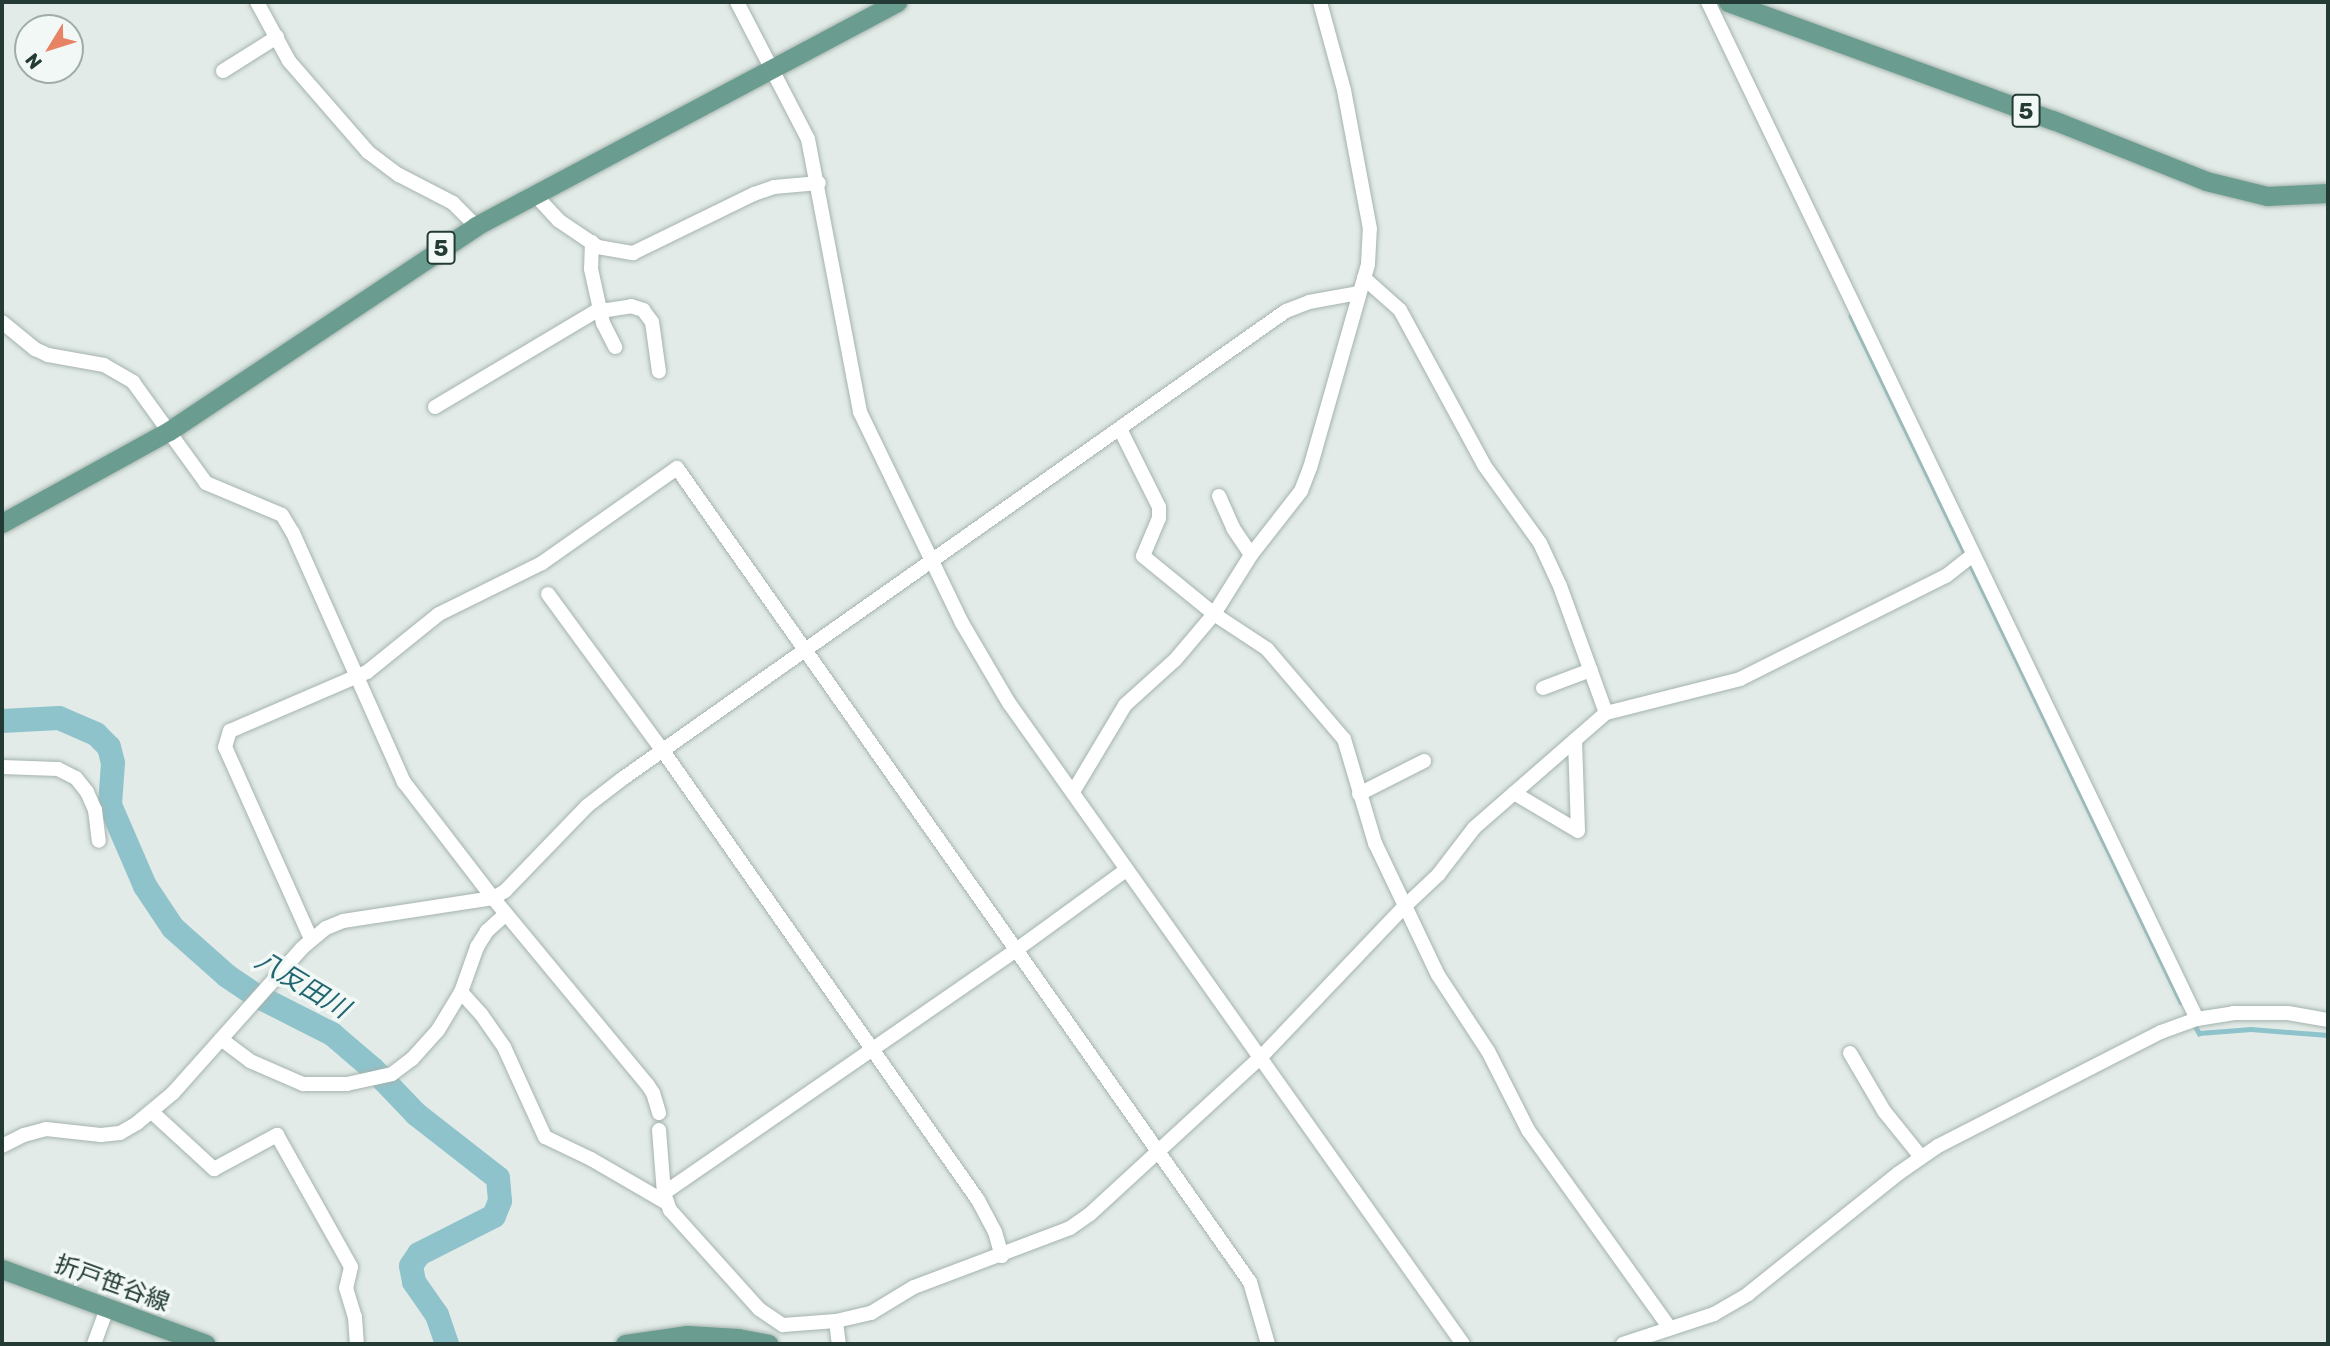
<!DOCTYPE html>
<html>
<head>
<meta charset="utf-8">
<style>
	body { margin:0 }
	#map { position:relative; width:2330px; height:1346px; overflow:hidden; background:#e2ebe7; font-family:Rubik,"Noto Sans JP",sans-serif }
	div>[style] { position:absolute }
	.stream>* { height:4.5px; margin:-2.25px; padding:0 2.25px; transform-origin:2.25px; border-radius:2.25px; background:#8ec3cc }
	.river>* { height:24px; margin:-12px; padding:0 12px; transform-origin:12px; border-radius:12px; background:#8ec3cc }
	.roads { filter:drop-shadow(0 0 2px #a5b3ae) drop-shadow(0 0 2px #a5b3ae) }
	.minor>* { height:14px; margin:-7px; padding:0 7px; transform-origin:7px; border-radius:7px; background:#fff }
	.major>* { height:19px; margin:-9.5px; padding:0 9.5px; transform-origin:9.5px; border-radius:9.5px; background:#6a9d8f }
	span { translate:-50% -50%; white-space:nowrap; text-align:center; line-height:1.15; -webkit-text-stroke:7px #f2f8f5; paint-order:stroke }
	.shield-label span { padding:2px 5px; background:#f2f8f5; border:2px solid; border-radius:5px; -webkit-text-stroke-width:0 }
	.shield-label { font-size:23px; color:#233b34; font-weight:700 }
	.street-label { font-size:24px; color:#233b34 }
	.water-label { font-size:26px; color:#226672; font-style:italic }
	.frame { position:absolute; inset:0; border:4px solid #233b34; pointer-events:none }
	.north { position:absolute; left:14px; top:14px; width:70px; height:70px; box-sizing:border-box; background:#f2f8f5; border:2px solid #9faca8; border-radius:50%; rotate:232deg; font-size:19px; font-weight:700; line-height:28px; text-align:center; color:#233b34 }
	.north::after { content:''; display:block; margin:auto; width:24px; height:32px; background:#e78264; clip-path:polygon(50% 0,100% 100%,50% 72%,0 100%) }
</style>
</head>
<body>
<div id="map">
	<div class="stream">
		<i style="left:1851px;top:316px;width:761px;rotate:64.31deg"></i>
		<i style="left:2193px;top:1022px;width:13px;rotate:61deg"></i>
		<i style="left:2199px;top:1033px;width:52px;rotate:-4.4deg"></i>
		<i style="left:2251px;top:1029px;width:77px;rotate:4.5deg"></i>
	</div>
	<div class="river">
		<i style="left:2px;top:721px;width:57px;rotate:-3deg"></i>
		<i style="left:59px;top:718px;width:40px;rotate:23.4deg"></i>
		<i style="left:96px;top:734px;width:18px;rotate:45deg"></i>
		<i style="left:109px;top:747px;width:16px;rotate:76deg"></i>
		<i style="left:113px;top:763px;width:42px;rotate:94.1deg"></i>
		<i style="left:110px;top:805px;width:88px;rotate:66.6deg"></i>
		<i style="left:145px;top:886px;width:50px;rotate:56.3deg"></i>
		<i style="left:173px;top:928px;width:72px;rotate:41.6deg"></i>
		<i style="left:227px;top:976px;width:36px;rotate:34deg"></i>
		<i style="left:257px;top:996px;width:84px;rotate:26.9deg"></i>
		<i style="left:332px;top:1034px;width:54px;rotate:40.5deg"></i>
		<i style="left:373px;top:1069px;width:62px;rotate:46.3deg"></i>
		<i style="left:416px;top:1114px;width:104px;rotate:38deg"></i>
		<i style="left:498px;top:1178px;width:23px;rotate:85deg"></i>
		<i style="left:500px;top:1201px;width:16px;rotate:112deg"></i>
		<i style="left:494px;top:1216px;width:84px;rotate:153.1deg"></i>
		<i style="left:419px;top:1254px;width:14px;rotate:124deg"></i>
		<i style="left:411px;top:1266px;width:16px;rotate:79deg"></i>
		<i style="left:414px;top:1282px;width:40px;rotate:55.1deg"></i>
		<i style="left:437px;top:1315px;width:31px;rotate:71deg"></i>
	</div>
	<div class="roads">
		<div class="minor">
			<i style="left:257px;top:2px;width:67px;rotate:61.5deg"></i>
			<i style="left:289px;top:61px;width:121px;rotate:49deg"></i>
			<i style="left:368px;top:152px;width:39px;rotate:37deg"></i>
			<i style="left:399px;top:175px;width:61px;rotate:27.4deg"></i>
			<i style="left:453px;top:203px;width:33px;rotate:45deg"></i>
			<i style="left:737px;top:2px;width:154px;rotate:62.6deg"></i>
			<i style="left:808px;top:139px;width:278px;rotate:79.2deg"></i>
			<i style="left:860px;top:412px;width:234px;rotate:64.2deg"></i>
			<i style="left:962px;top:623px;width:93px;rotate:59.6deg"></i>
			<i style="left:1009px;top:703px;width:785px;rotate:54.69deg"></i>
			<i style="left:1708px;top:2px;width:1128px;rotate:64.32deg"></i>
			<i style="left:223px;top:71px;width:64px;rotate:-32.2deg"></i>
			<i style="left:536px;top:196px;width:33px;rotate:47deg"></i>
			<i style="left:558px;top:220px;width:48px;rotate:34deg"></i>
			<i style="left:598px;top:247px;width:36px;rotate:10deg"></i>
			<i style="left:633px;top:253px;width:135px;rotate:-26deg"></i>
			<i style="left:754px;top:194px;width:21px;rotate:-19deg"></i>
			<i style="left:774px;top:187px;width:45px;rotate:-5.1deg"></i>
			<i style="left:592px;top:242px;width:27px;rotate:92deg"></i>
			<i style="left:591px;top:269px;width:55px;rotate:77.5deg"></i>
			<i style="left:603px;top:323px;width:27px;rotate:63deg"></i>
			<i style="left:1364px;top:278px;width:48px;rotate:41.6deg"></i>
			<i style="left:1400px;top:310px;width:176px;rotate:61.5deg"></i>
			<i style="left:1484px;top:465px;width:96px;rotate:54.3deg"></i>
			<i style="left:1540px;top:543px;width:47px;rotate:65.1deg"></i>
			<i style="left:1560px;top:586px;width:135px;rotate:70.1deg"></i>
			<i style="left:601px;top:311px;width:30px;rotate:-9deg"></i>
			<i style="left:631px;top:306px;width:13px;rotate:18deg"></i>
			<i style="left:643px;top:310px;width:15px;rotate:53deg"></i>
			<i style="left:652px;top:322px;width:50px;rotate:82deg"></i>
			<i style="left:2px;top:322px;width:43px;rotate:39.3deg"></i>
			<i style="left:35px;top:349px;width:14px;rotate:25deg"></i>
			<i style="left:48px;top:355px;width:57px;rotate:10.1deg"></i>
			<i style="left:104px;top:365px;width:34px;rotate:30deg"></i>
			<i style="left:133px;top:382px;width:125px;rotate:54.1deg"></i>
			<i style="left:206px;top:483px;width:82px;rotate:22.8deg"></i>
			<i style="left:282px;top:515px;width:21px;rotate:59deg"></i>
			<i style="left:293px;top:533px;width:273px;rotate:66deg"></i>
			<i style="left:404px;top:782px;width:146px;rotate:52.5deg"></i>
			<i style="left:493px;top:898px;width:241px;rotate:50.4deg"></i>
			<i style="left:647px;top:1084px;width:11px;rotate:56deg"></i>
			<i style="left:653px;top:1093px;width:21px;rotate:73deg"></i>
			<i style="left:435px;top:407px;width:193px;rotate:-30.8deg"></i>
			<i style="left:1120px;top:429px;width:87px;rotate:63.4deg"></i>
			<i style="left:1159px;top:507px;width:11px;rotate:90deg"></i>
			<i style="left:1159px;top:518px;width:41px;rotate:112.8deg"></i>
			<i style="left:1143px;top:556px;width:92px;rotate:39.2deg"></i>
			<i style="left:1214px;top:614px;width:64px;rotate:33.4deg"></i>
			<i style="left:1267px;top:649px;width:118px;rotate:49.5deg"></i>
			<i style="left:1344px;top:739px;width:109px;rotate:73.4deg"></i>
			<i style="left:1375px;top:843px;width:146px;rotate:64.5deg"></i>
			<i style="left:1438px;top:975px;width:91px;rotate:56.7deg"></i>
			<i style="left:1488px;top:1051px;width:89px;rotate:63.1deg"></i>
			<i style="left:1528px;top:1130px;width:244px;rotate:54.4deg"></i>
			<i style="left:1219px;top:496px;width:35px;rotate:66deg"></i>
			<i style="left:1233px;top:528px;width:32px;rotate:56deg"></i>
			<i style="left:548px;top:594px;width:195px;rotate:53.8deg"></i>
			<i style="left:663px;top:751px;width:548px;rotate:54.95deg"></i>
			<i style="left:978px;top:1200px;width:36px;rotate:62deg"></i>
			<i style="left:995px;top:1232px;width:25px;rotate:74deg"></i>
			<i style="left:1543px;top:688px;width:51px;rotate:-20.6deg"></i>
			<i style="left:2px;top:767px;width:56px;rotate:2deg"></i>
			<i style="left:58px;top:769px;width:20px;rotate:27deg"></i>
			<i style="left:76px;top:778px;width:18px;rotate:52deg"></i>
			<i style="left:87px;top:792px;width:20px;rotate:66deg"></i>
			<i style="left:95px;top:810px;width:31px;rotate:83deg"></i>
			<i style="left:1073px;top:792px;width:101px;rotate:-59.1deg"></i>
			<i style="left:1125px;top:705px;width:67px;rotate:-42deg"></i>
			<i style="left:1175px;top:660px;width:60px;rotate:-49.7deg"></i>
			<i style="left:1214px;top:614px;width:70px;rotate:-57.9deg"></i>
			<i style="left:1251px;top:555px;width:81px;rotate:-52deg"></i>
			<i style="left:1301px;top:491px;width:25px;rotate:-69deg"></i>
			<i style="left:1310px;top:468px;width:212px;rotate:-74.1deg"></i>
			<i style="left:1368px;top:264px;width:35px;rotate:-87deg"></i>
			<i style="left:1370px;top:229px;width:141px;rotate:-100.6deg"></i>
			<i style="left:1344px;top:90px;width:91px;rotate:-105.3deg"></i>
			<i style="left:1514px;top:793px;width:74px;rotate:30.7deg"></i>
			<i style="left:1578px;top:831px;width:91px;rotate:-91.9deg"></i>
			<i style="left:1359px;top:794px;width:73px;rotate:-26.9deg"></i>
			<i style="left:311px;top:939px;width:210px;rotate:-114.1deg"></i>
			<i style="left:225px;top:747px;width:17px;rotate:-73deg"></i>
			<i style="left:230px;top:731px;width:149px;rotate:-23.3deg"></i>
			<i style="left:367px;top:672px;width:92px;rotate:-38.9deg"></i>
			<i style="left:439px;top:614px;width:115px;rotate:-26.3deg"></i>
			<i style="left:542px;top:563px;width:165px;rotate:-35.1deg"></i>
			<i style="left:677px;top:468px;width:995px;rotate:54.86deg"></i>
			<i style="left:1250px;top:1282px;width:65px;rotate:73.8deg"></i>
			<i style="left:461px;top:992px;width:30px;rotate:48deg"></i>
			<i style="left:481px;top:1014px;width:40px;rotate:55.1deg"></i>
			<i style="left:504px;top:1047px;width:99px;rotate:65.5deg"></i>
			<i style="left:545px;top:1137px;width:51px;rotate:25.6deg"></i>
			<i style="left:591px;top:1159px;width:88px;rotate:30.1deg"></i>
			<i style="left:221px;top:1039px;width:36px;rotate:37deg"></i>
			<i style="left:250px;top:1061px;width:58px;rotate:23.5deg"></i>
			<i style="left:303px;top:1084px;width:44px"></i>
			<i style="left:347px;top:1084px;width:46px;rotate:-12.5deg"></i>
			<i style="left:392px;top:1074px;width:25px;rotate:-37deg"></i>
			<i style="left:412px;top:1059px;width:39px;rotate:-48deg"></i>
			<i style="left:438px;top:1030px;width:44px;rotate:-58.8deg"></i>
			<i style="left:461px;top:992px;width:48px;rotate:-70.4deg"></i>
			<i style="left:477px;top:947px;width:19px;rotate:-58deg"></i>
			<i style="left:487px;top:931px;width:25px;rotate:-42deg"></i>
			<i style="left:1850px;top:1053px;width:67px;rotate:59.6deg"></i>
			<i style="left:1884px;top:1111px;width:59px;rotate:51.2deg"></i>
			<i style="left:153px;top:1113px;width:83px;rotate:42.6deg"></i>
			<i style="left:214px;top:1169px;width:72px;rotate:-28.4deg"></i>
			<i style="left:277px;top:1135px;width:151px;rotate:60.7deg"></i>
			<i style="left:351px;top:1267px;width:22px;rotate:103deg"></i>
			<i style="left:346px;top:1288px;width:30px;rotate:73deg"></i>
			<i style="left:355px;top:1317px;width:27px;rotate:86deg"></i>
			<i style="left:659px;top:1130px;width:63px;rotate:85.5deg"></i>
			<i style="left:664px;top:1193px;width:18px;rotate:71deg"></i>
			<i style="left:670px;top:1210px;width:133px;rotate:48deg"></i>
			<i style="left:759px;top:1309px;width:29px;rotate:34deg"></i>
			<i style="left:783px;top:1325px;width:53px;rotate:-4.3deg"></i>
			<i style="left:836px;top:1321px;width:36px;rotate:-13deg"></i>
			<i style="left:871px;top:1313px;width:50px;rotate:-31.2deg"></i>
			<i style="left:914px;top:1287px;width:167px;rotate:-20.7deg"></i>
			<i style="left:1070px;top:1228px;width:24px;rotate:-35deg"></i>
			<i style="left:1090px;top:1214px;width:232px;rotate:-42.6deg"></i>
			<i style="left:1261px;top:1057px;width:207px;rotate:-46.4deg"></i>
			<i style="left:1404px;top:907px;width:47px;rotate:-43.3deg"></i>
			<i style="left:1438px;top:875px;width:59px;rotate:-52.5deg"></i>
			<i style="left:1474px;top:828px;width:175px;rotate:-41.1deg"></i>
			<i style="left:1606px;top:713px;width:138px;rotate:-14.2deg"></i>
			<i style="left:1740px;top:679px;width:230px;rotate:-26.6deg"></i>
			<i style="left:1946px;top:576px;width:34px;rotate:-38deg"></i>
			<i style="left:2px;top:1146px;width:25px;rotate:-27deg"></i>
			<i style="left:24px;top:1135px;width:23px;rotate:-15deg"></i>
			<i style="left:46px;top:1129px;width:55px;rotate:6.2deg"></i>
			<i style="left:101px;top:1135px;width:19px;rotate:-6deg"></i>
			<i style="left:120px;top:1133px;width:20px;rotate:-30deg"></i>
			<i style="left:137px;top:1123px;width:47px;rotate:-39.8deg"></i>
			<i style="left:173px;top:1093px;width:194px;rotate:-48.3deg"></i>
			<i style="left:302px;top:948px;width:31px;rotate:-40deg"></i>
			<i style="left:326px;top:928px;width:18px;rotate:-22deg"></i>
			<i style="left:343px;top:921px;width:152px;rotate:-8.7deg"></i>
			<i style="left:493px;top:898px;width:14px;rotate:-30deg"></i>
			<i style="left:505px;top:891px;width:118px;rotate:-46deg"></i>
			<i style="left:587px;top:806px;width:44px;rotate:-37.6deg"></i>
			<i style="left:622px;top:779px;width:812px;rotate:-35.18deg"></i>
			<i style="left:1286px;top:311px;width:25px;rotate:-21deg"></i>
			<i style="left:1309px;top:302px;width:51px;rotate:-10.2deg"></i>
			<i style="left:664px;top:1193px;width:428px;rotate:-34.6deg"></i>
			<i style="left:1016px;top:950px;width:136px;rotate:-36deg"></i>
			<i style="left:836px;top:1321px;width:23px;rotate:83deg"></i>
			<i style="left:94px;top:1344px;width:38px;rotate:-70deg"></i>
			<i style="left:1623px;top:1344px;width:96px;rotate:-18.2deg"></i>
			<i style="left:1714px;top:1314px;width:39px;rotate:-30deg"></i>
			<i style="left:1748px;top:1294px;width:193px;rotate:-38.7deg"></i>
			<i style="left:1899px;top:1173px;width:47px;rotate:-34.7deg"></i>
			<i style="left:1938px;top:1146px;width:250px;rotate:-27.1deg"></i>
			<i style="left:2161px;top:1032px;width:38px;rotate:-20deg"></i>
			<i style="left:2197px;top:1019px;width:36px;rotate:-9deg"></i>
			<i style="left:2233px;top:1013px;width:55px"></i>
			<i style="left:2288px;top:1013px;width:41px;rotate:9.9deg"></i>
		</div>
		<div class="major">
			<i style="left:1728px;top:2px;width:346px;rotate:20deg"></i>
			<i style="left:2053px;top:120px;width:165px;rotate:21.7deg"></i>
			<i style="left:2206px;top:181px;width:63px;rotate:13.8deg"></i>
			<i style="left:2267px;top:196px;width:61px;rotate:-2.8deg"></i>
			<i style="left:2px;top:523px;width:191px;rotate:-28.9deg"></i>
			<i style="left:169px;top:431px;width:369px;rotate:-33.7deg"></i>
			<i style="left:476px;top:226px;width:477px;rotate:-28deg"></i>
			<i style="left:2px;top:1269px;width:217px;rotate:20.2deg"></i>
			<i style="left:625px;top:1344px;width:63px;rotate:-8.3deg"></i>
			<i style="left:687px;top:1335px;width:51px;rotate:3.4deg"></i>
			<i style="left:738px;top:1338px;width:31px;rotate:11deg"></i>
		</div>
	</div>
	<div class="shield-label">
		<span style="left:2026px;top:111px">5</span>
		<span style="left:441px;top:248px">5</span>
	</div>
	<div class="street-label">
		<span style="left:112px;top:1284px;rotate:20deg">折戸笹谷線</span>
	</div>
	<div class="water-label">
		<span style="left:302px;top:985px;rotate:31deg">八反田川</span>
	</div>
	<div class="frame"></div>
	<div class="north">N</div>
</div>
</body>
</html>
